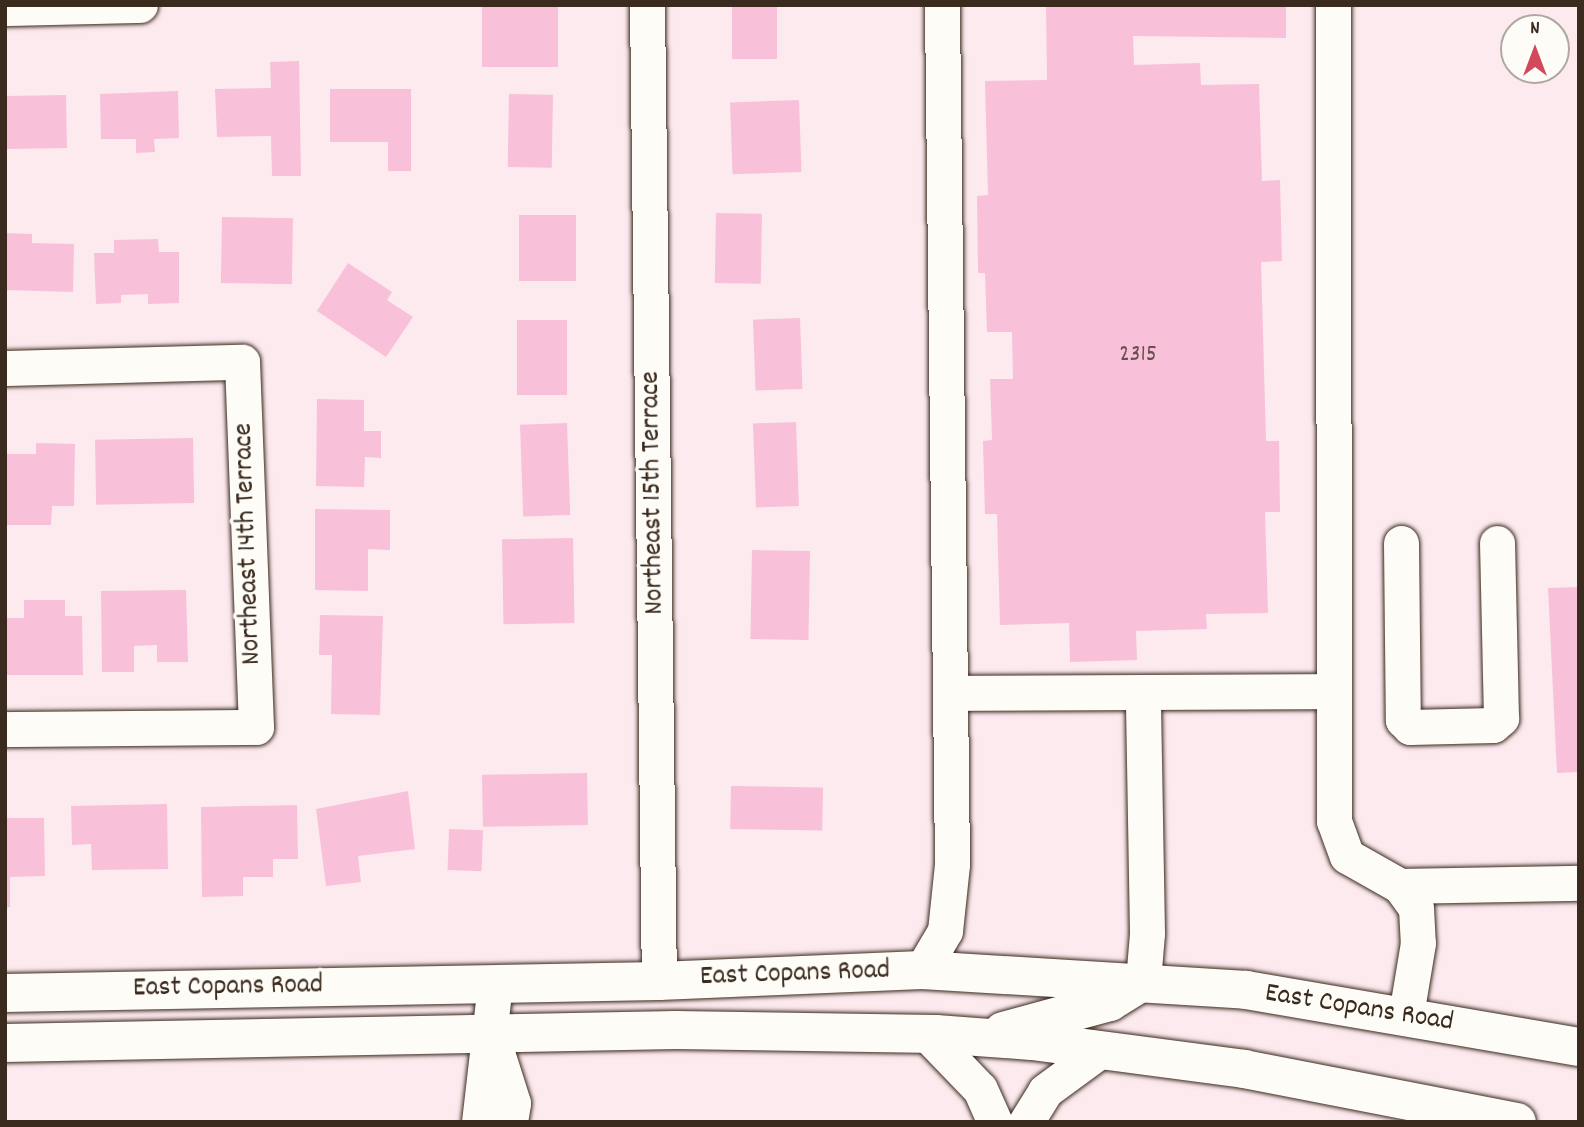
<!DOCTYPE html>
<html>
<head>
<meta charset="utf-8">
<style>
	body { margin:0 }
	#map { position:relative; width:1584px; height:1127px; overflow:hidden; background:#fceaee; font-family:Dekko,sans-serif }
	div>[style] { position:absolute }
	.building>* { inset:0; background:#f8c1d9; transform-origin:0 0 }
	.roads { filter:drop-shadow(0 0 2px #3b2a1e) drop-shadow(0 0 2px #3b2a1e) }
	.minor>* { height:35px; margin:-17.5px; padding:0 17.5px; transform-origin:17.5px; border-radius:17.5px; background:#fdfcf7 }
	.major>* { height:38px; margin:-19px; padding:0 19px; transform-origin:19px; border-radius:19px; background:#fdfcf7 }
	span { translate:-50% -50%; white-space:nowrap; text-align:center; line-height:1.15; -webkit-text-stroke:7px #fdfcf7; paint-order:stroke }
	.number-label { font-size:24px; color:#6a504d }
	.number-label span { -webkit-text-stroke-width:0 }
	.street-label { font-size:28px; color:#3b2a1e }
	.frame { position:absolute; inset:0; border:7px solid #3b2a1e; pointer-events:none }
	.north { position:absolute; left:1500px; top:14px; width:70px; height:70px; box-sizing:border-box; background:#fdfcf7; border:2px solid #afa8a0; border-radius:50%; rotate:0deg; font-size:19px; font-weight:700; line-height:28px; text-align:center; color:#3b2a1e }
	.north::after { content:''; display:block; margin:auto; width:24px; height:32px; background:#d1495b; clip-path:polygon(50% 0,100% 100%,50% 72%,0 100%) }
</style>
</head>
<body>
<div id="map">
	<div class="building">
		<i style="left:482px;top:5px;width:76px;height:62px"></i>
		<i style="left:732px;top:5px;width:45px;height:54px"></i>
		<i style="clip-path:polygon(1046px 5px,1286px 5px,1286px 38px,1133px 36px,1134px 65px,1200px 63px,1201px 85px,1259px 84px,1262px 181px,1280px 180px,1282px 261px,1261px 262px,1266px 441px,1279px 441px,1280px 512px,1265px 512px,1268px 613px,1206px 614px,1207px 629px,1136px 631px,1137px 660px,1070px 662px,1069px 623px,1000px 625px,997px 514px,985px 514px,983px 441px,992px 440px,990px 379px,1013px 379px,1012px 332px,987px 332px,985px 273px,978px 273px,977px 196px,988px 195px,985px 81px,1047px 80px)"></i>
		<i style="clip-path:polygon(299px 61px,301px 176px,272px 176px,271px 136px,217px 137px,215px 89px,271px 88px,270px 62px)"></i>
		<i style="clip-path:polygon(330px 89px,411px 89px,411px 171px,388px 171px,388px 142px,330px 142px)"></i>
		<i style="clip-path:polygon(178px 91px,179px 138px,154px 139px,155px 152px,136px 153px,136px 139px,101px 139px,100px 94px)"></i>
		<i style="left:509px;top:94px;width:44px;height:73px;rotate:1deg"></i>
		<i style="left:66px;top:95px;width:53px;height:61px;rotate:89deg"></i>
		<i style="left:799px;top:100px;width:72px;height:69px;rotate:88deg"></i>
		<i style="left:716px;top:213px;width:46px;height:70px;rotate:1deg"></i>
		<i style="left:519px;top:215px;width:57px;height:66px"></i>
		<i style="left:222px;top:217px;width:71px;height:66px;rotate:1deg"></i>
		<i style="clip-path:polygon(5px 233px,32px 234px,32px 243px,74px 244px,73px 292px,5px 290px)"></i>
		<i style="clip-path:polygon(158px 239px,159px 252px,179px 252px,179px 303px,148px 304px,148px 294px,121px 295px,121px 303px,96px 304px,94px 253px,114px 253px,114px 240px)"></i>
		<i style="clip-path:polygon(348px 263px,392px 292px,387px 300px,413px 317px,386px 357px,317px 311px)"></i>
		<i style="left:800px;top:318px;width:71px;height:47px;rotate:88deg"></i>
		<i style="left:517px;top:320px;width:50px;height:75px"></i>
		<i style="clip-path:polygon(317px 399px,364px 400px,364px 431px,381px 431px,381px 458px,365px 457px,364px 487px,316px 486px)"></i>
		<i style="left:796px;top:422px;width:84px;height:43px;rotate:88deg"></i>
		<i style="left:567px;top:423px;width:92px;height:47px;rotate:88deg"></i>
		<i style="left:193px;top:438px;width:65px;height:98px;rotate:89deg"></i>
		<i style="clip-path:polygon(36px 443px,75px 444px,74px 506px,52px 506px,51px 525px,5px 525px,5px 454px,36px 454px)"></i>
		<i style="clip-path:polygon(315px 509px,390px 510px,390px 550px,368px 549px,368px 591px,315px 590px)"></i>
		<i style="left:573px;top:538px;width:85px;height:71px;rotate:89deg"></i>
		<i style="left:752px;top:550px;width:58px;height:89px;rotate:1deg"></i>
		<i style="clip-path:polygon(1579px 587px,1579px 772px,1557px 773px,1548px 588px)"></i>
		<i style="clip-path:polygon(186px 590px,188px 662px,157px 662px,157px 645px,134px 646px,134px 672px,102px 672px,101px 591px)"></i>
		<i style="clip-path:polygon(24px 600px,65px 600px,65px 616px,82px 616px,83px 675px,5px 675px,5px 618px,24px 618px)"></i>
		<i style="clip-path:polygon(320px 615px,383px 616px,380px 715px,331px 714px,332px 655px,319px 655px)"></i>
		<i style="left:587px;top:773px;width:52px;height:105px;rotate:89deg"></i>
		<i style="left:731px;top:786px;width:92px;height:43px;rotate:1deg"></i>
		<i style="clip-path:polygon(408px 791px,415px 849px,358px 856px,361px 882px,326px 886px,316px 809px)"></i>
		<i style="clip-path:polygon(167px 804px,168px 869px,92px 870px,91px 844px,72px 845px,71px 806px)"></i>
		<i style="clip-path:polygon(297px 805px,298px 859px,273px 859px,273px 877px,243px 877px,243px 896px,202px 897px,201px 807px)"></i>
		<i style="clip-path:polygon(5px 818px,44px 818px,45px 876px,10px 877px,10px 907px,5px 908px)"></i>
		<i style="left:449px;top:829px;width:34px;height:41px;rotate:2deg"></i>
	</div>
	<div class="roads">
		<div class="minor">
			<i style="left:647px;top:5px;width:976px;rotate:89.3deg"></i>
			<i style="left:1333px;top:5px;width:816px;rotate:89.93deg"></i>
			<i style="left:1334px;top:821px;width:37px;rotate:70deg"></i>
			<i style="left:1347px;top:856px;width:61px;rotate:29.5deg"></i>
			<i style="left:1400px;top:886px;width:27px;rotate:54deg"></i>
			<i style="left:1416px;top:908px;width:35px;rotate:87deg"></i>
			<i style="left:1418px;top:943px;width:73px;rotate:99.5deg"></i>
			<i style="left:5px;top:8px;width:135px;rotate:-1.3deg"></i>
			<i style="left:5px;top:368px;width:237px;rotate:-1.5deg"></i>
			<i style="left:242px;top:362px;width:365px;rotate:87.8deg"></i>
			<i style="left:256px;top:727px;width:251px;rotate:179.5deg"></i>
			<i style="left:1401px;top:543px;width:177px;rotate:89.4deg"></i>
			<i style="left:1403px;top:720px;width:10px;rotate:45deg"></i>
			<i style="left:1410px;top:727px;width:83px;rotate:-1.4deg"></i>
			<i style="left:1493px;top:725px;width:11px;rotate:-41deg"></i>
			<i style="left:1501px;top:718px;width:175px;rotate:-91.3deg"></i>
			<i style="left:950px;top:693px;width:384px;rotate:-0.3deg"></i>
			<i style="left:1400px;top:886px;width:179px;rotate:-1deg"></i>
			<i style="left:922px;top:970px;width:45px;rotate:-59.5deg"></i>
			<i style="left:945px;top:931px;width:67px;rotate:-84deg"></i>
			<i style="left:952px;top:864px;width:859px;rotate:-90.67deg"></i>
			<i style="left:1143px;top:981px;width:48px;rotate:-85.2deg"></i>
			<i style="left:1147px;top:933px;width:241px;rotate:-91deg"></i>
			<i style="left:927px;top:1034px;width:76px;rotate:46.1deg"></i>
			<i style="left:980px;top:1089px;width:36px;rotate:66deg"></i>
			<i style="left:494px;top:1043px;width:63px;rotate:72.4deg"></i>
			<i style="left:513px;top:1103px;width:19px;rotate:99deg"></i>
			<i style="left:479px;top:1122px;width:140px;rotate:-83.4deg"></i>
			<i style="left:1026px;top:1122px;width:36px;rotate:-58deg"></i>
			<i style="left:1045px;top:1091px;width:69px;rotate:-36.2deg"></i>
		</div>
		<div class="major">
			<i style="left:5px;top:993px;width:654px;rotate:-1.05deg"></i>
			<i style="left:659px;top:981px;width:263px;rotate:-2.4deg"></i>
			<i style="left:922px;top:970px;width:325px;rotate:3.5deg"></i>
			<i style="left:1246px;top:990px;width:338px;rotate:9.7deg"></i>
			<i style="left:1003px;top:1031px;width:111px;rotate:-15.2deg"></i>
			<i style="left:1110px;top:1002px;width:39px;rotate:-32deg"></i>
			<i style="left:5px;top:1043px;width:671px;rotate:-1.11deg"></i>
			<i style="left:676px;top:1030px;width:260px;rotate:0.9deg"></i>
			<i style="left:936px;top:1034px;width:96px;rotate:4.2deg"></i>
			<i style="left:1032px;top:1041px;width:214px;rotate:7.5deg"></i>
			<i style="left:1244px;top:1069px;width:278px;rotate:11deg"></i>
		</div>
	</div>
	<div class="number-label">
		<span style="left:1138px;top:356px">2315</span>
	</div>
	<div class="street-label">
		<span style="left:654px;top:493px;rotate:-91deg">Northeast 15th Terrace</span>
		<span style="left:249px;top:544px;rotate:-92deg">Northeast 14th Terrace</span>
		<span style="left:795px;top:975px;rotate:-2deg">East Copans Road</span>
		<span style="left:228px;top:988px;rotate:-1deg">East Copans Road</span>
		<span style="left:1359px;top:1009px;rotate:9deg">East Copans Road</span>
	</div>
	<div class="frame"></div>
	<div class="north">N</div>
</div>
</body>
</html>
